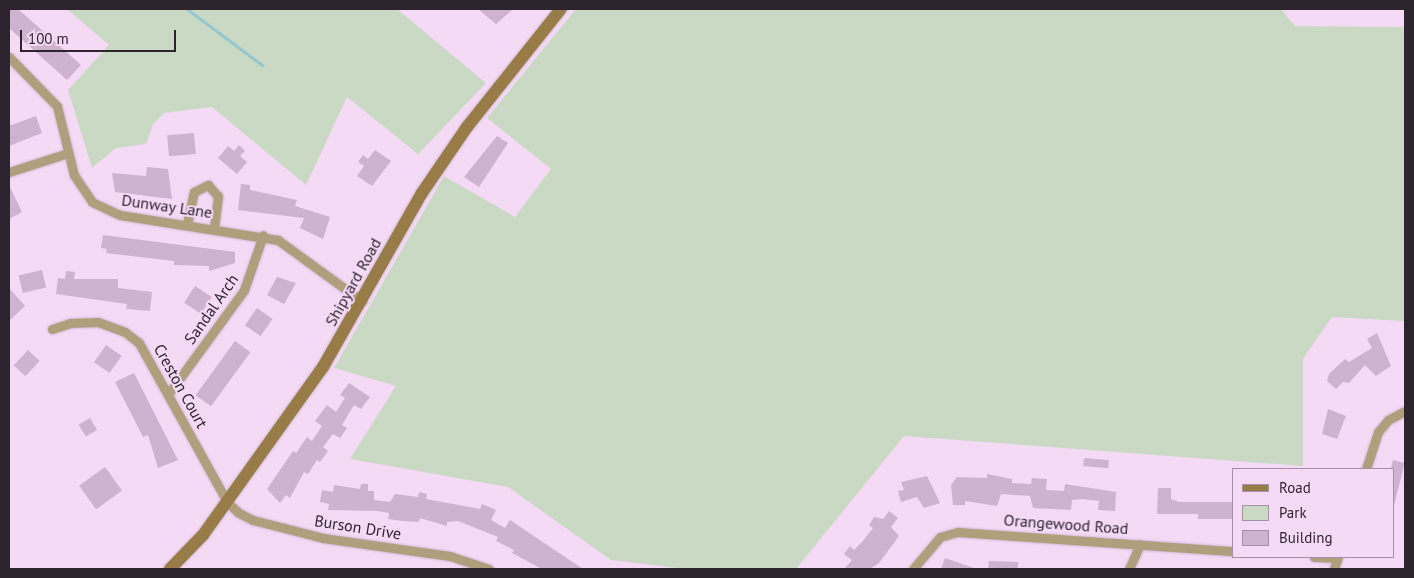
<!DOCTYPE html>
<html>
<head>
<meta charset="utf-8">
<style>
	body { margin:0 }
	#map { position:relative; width:1414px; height:578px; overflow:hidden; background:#f5daf6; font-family:"PT Sans",sans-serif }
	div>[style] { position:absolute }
	.green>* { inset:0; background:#cad9c3 }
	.stream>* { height:3px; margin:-1.5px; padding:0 1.5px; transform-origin:1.5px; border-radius:1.5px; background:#94c7d1 }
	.building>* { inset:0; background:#cfb1d0; transform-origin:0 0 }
	.roads { filter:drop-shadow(0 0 1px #d1b9d2) drop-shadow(0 0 1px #d1b9d2) }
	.street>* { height:9px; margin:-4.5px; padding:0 4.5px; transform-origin:4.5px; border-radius:4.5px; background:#b19e7c }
	.secondary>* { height:12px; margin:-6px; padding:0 6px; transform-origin:6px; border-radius:6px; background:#977c47 }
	span { translate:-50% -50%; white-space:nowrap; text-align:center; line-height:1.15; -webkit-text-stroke:4px #f5daf6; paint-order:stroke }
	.street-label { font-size:16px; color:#2e242f }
	.frame { position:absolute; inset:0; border:10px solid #2e242f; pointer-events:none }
	.legend { position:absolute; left:1232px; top:468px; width:162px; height:90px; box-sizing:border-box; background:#f5daf6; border:1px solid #a591a6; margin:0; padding:6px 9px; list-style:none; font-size:15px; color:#2e242f }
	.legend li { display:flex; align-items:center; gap:10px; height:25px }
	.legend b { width:25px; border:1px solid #a591a6 }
	.scale { position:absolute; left:20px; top:30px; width:156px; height:22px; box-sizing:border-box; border:2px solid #2e242f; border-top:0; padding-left:6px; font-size:15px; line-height:18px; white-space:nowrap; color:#2e242f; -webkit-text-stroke:4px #f5daf6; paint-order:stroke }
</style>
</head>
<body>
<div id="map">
	<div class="green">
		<i style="clip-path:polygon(67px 9px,397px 9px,486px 83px,418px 154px,347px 97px,306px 185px,212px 107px,164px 113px,153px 124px,146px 144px,116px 148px,92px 168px,68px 90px,109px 45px)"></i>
		<i style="clip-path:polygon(576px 9px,1281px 9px,1295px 26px,1405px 27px,1405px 321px,1332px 317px,1303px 359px,1303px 466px,904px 436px,796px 569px,686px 569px,611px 560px,508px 487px,350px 459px,396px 386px,334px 368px,444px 176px,515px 217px,551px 169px,487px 118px)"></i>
	</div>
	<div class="stream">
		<i style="left:187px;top:9px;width:94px;rotate:36.7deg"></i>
	</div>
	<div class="building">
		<i style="clip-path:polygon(9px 9px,18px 9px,81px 65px,67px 80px,9px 28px)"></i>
		<i style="clip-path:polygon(478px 9px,513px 9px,496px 24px)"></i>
		<i style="clip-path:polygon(36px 116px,42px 133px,9px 146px,9px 126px)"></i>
		<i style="left:194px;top:133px;width:21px;height:27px;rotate:85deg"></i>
		<i style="clip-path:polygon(497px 136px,508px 143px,479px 187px,464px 177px)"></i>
		<i style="clip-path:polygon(239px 145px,245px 151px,240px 156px,247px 162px,237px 174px,218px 158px,228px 146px,234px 151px)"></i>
		<i style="clip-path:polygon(375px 150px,391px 161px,372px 186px,357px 176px,364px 166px,358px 162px,363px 155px,368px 159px)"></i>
		<i style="clip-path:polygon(147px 167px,168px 169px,172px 199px,115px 192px,112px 173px,146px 176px)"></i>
		<i style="clip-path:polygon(241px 184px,250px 185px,250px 190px,297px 200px,295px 206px,330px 217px,323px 239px,300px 228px,304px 218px,238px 210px)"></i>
		<i style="clip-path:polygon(9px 185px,22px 212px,9px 219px)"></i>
		<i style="clip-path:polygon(103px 235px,235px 252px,235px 263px,209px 271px,209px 266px,174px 265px,174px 261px,106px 253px,107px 249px,101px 248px)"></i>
		<i style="left:42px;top:270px;width:18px;height:24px;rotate:77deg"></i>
		<i style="clip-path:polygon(66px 271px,75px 272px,74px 279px,118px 279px,118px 288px,152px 292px,150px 311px,126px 309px,127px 304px,56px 294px,58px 278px,65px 279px)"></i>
		<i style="clip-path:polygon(277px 277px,296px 283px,284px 304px,267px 295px)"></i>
		<i style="left:195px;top:286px;width:20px;height:20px;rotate:33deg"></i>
		<i style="clip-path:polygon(9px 288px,25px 306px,9px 321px)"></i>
		<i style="left:257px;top:308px;width:19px;height:21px;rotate:35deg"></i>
		<i style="clip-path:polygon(1377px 333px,1391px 366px,1376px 376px,1365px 365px,1349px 383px,1343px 382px,1336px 389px,1327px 381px,1329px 374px,1345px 359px,1349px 362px,1372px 348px,1367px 339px)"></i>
		<i style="left:235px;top:341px;width:19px;height:67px;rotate:36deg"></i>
		<i style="left:106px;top:345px;width:19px;height:21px;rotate:35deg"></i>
		<i style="left:28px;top:350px;width:16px;height:21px;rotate:43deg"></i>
		<i style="clip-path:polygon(134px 373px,178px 460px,158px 468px,148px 435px,143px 437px,115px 382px)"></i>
		<i style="clip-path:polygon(349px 383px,370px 397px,361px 409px,354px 405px,342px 425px,347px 428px,340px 438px,333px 434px,323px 447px,328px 451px,320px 462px,317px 460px,308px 474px,304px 472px,290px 498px,286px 495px,280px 503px,267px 489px,293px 451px,296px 453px,307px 437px,312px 441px,322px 426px,315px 421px,327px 405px,336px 412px,345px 398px,340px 395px)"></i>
		<i style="clip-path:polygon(1328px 409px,1346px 416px,1337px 439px,1322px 434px)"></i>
		<i style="left:90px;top:418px;width:14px;height:13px;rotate:60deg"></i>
		<i style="left:1084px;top:458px;width:25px;height:8px;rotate:5deg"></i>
		<i style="left:1393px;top:460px;width:12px;height:50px;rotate:14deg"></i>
		<i style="left:105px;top:467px;width:29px;height:32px;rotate:54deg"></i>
		<i style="clip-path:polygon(987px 474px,1012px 479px,1012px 483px,1031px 484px,1032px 478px,1047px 479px,1046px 490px,1064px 491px,1065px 484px,1116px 492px,1115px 511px,1098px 510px,1099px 501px,1082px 499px,1072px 500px,1071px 510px,1033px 508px,1030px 496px,1001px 494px,997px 506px,965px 501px,965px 505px,953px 505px,951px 485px,957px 477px,987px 478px)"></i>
		<i style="clip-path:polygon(927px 476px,940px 503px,924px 508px,917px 497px,901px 502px,898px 491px,904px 490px,901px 482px)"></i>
		<i style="clip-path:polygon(361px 484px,368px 484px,368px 491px,374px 491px,374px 500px,390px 502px,395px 494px,418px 497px,419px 492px,427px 494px,426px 499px,480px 509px,482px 504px,496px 510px,491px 520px,505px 528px,510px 520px,583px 569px,542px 569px,512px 553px,514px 550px,496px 541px,498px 537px,458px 521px,447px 522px,447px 526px,420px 518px,419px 522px,403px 521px,388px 519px,389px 513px,377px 511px,328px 510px,329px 504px,320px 502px,322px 490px,333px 492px,334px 485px,360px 489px)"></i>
		<i style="clip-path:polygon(1158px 488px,1171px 488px,1171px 499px,1179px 502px,1233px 502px,1233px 519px,1198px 519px,1198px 514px,1157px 514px)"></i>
		<i style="clip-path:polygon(889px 511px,898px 518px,891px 527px,899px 536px,879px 563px,870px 569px,844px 569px,852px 560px,844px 554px,850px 546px,854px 550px,862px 542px,873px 528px,869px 525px,874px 517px,883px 519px)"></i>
		<i style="clip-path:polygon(945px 558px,974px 568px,973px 569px,941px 569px)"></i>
		<i style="clip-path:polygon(989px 561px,1018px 562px,1018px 569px,988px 569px)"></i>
	</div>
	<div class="roads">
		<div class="street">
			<i style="left:9px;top:57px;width:69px;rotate:45.6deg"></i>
			<i style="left:57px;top:106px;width:71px;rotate:76.2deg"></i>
			<i style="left:74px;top:175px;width:32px;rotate:56deg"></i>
			<i style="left:92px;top:202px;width:31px;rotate:25deg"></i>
			<i style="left:120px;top:215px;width:160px;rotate:9deg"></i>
			<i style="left:278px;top:240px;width:104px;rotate:36deg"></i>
			<i style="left:9px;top:172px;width:62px;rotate:-17.9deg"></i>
			<i style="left:187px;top:224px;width:33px;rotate:-78deg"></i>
			<i style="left:194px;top:192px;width:16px;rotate:-27deg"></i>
			<i style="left:208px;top:185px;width:15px;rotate:48deg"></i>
			<i style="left:218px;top:196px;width:32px;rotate:97deg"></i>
			<i style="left:52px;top:329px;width:19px;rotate:-18deg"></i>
			<i style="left:70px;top:323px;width:28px;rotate:-2deg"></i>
			<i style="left:98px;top:322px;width:29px;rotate:20deg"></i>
			<i style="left:125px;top:332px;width:18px;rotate:38deg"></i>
			<i style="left:139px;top:343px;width:182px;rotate:61deg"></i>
			<i style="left:227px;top:502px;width:16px;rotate:43deg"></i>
			<i style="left:239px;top:513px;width:16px;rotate:27deg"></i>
			<i style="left:253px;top:520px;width:72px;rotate:14.4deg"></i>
			<i style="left:323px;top:538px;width:128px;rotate:8.1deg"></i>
			<i style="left:450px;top:556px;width:41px;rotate:18.4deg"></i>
			<i style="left:169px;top:393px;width:127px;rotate:-53.9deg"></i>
			<i style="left:244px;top:290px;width:58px;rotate:-70.9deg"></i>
			<i style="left:1366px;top:469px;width:39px;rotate:-72deg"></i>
			<i style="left:1378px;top:432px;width:16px;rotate:-50deg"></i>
			<i style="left:1388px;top:420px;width:19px;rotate:-28deg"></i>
			<i style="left:1314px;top:557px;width:23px;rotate:2deg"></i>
			<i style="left:913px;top:569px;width:42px;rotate:-49.8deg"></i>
			<i style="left:940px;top:537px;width:19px;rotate:-16deg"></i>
			<i style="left:958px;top:532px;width:276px;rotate:4deg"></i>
			<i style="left:1129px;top:569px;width:27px;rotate:-66deg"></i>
			<i style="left:1334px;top:569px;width:13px;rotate:-72deg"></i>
		</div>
		<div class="secondary">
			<i style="left:170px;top:569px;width:47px;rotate:-45.9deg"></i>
			<i style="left:203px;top:535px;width:206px;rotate:-54.5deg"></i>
			<i style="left:323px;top:367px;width:200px;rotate:-60.4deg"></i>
			<i style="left:422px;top:193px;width:80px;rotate:-55.7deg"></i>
			<i style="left:467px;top:127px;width:151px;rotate:-51.5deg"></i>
		</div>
	</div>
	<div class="street-label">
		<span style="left:167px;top:206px;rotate:8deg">Dunway Lane</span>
		<span style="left:353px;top:282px;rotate:-61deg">Shipyard Road</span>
		<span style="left:211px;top:309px;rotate:-55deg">Sandal Arch</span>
		<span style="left:181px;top:386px;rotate:61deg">Creston Court</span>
		<span style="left:1066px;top:524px;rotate:4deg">Orangewood Road</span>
		<span style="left:358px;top:527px;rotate:9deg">Burson Drive</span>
	</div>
	<div class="frame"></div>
	<ul class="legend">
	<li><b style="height:6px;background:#977c47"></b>Road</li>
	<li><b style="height:14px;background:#cad9c3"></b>Park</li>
	<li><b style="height:14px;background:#cfb1d0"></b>Building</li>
	</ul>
	<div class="scale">100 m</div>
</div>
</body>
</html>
